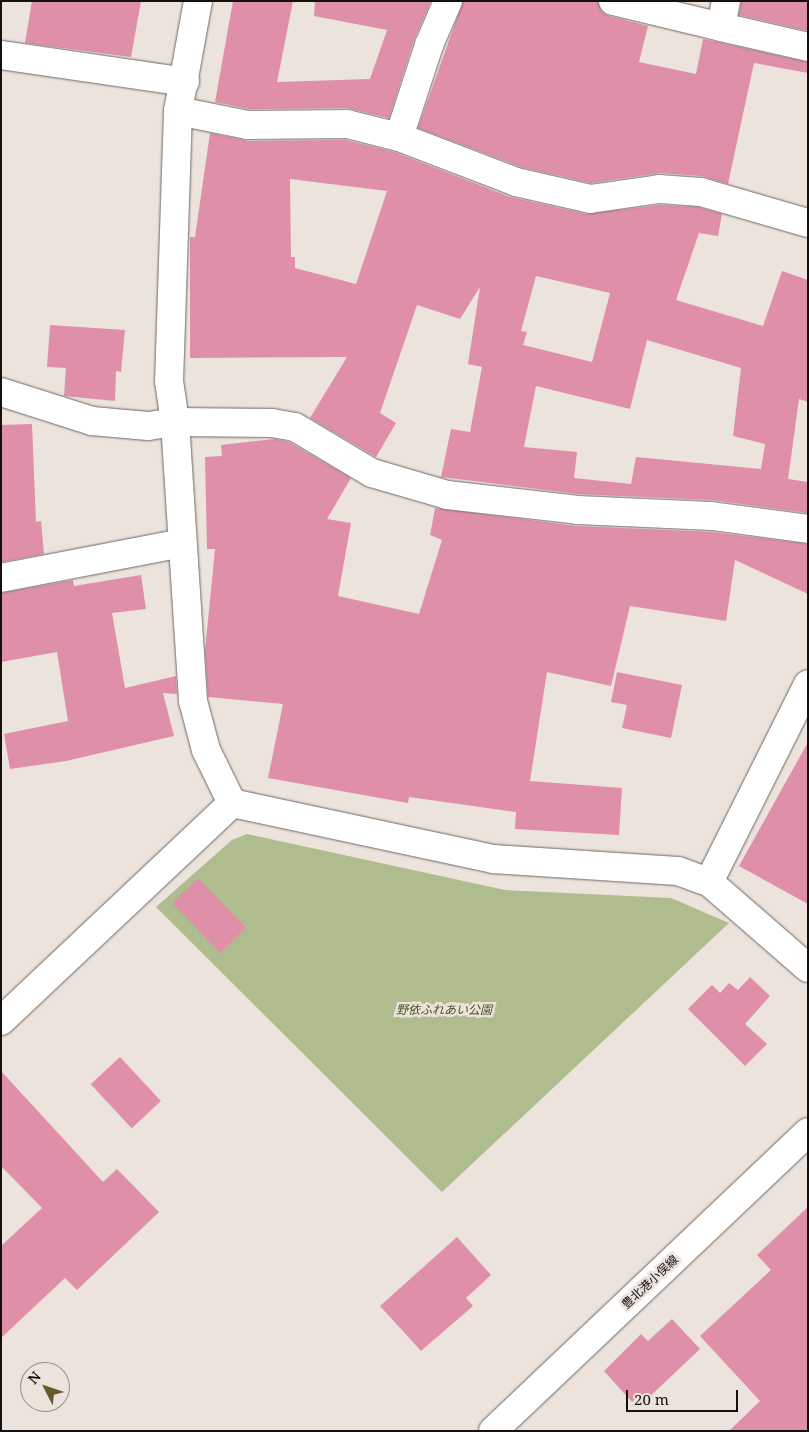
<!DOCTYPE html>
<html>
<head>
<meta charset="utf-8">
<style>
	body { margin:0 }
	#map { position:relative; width:809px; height:1432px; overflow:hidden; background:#ece3dd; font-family:"Noto Serif","Noto Sans JP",serif }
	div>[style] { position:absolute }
	.green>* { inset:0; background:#afbc8e }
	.building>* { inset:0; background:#e08fa9; transform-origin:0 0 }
	.roads { filter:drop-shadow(0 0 1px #6f6761) drop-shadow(0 0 1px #6f6761) }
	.minor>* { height:28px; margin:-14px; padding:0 14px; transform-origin:14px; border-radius:14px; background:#fff }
	.major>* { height:28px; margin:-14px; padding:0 14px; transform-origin:14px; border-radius:14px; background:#fff }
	span { translate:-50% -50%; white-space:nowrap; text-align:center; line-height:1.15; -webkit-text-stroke:5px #ece3dd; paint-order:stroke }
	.park-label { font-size:12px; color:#45511b; font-style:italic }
	.street-label { font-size:12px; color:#13100e }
	.frame { position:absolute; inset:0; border:2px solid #13100e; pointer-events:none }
	.north { position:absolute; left:20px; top:1362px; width:50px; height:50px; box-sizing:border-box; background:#ece3dd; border:1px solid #958f8a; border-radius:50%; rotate:311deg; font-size:14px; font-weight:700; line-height:20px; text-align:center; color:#13100e }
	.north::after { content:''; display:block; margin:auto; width:18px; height:22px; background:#665b28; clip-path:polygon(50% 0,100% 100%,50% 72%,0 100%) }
	.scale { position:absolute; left:626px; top:1390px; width:112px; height:22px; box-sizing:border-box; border:2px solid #13100e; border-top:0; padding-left:6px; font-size:15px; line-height:18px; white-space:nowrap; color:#13100e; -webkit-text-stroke:4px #ece3dd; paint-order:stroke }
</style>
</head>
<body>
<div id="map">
	<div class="green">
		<i style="clip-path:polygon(247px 834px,505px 890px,671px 898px,729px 923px,442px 1192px,156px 907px,232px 840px)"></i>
	</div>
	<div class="building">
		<i style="clip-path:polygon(32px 1px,141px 1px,131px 57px,25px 43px)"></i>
		<i style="clip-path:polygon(233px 1px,293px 1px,277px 82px,370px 79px,387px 30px,314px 16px,315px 1px,431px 1px,414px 40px,389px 118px,347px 108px,249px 109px,215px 102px)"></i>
		<i style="clip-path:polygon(463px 1px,598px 1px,602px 12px,609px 16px,648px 26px,639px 62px,696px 74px,703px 39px,808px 62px,808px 73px,754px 63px,728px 184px,702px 176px,660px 173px,591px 183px,521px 167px,418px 128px)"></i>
		<i style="clip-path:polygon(741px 1px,808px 1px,808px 31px,739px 15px)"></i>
		<i style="clip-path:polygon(evenodd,210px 133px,248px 141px,345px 140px,394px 152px,510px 197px,586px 214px,660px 205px,698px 207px,722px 214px,718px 236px,699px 233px,676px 300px,763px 326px,782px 271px,808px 280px,808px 402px,799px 399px,788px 479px,808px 482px,808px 513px,713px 500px,579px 494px,441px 477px,451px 429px,470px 432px,482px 367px,468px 364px,480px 287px,460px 319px,417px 305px,380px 413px,396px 423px,376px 457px,310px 418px,347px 357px,190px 358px,190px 237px,195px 237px,210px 133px,290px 179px,387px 191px,356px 284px,295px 268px,295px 257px,291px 257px,290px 179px,210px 133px,536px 276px,610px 293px,592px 362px,523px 345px,527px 332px,521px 331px,536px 276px,210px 133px,647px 340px,741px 368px,733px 436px,765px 444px,761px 469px,636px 457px,631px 484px,574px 478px,577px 452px,524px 447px,536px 386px,630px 409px,647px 340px)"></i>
		<i style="clip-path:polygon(50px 325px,125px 330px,121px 372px,116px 371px,115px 401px,64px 396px,66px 368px,47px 367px)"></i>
		<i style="clip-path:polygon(32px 424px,36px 522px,41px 521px,44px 554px,2px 562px,1px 425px)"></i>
		<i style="clip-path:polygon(275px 439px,289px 442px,351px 478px,327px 519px,351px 523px,338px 596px,419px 614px,442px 540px,430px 535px,435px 508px,576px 526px,711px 532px,808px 544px,808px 594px,735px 560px,726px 621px,630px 606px,611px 686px,547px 672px,530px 781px,622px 788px,619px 835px,515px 829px,516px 812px,409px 797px,408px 803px,268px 778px,283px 704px,208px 697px,205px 651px,215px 549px,207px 549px,205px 457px,222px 456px,221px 445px)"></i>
		<i style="clip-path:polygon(141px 575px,146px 609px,112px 613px,125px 688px,176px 676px,177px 694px,163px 693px,174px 736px,66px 761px,10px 769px,4px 734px,68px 721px,57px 652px,1px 662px,1px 593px,73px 580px,74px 586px)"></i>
		<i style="clip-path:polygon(617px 672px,682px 685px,671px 738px,622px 728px,627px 705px,611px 702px)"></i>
		<i style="clip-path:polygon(808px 742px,808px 904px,739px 866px)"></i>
		<i style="left:198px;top:878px;width:69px;height:36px;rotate:46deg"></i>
		<i style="clip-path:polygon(750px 977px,770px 996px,745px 1024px,767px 1044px,745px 1066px,688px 1009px,712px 985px,720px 993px,729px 983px,738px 990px)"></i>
		<i style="left:120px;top:1057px;width:60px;height:40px;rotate:47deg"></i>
		<i style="clip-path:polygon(1px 1071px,103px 1182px,117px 1169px,159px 1212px,77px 1290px,65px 1278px,1px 1338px,1px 1246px,42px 1208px,1px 1166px)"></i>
		<i style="clip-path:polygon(808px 1207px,808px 1431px,729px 1431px,760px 1401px,700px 1336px,771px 1270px,757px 1255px)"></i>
		<i style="clip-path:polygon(457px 1237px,491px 1275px,466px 1298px,473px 1306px,421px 1351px,380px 1306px)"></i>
		<i style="clip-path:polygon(672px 1319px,700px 1349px,644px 1402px,638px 1396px,632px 1402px,604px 1371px,641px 1334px,648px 1341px)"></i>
	</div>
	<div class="roads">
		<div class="minor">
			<i style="left:198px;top:1px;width:112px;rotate:100.3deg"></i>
			<i style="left:178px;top:111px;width:270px;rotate:91.9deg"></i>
			<i style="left:169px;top:381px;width:41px;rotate:81.7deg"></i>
			<i style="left:175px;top:422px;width:280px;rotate:86.3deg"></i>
			<i style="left:193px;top:701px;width:51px;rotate:75.1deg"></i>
			<i style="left:206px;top:750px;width:59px;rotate:63.9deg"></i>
			<i style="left:613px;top:1px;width:111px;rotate:13.5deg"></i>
			<i style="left:726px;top:1px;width:26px;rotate:101deg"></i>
			<i style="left:721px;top:27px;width:89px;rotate:12.9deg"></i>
			<i style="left:1px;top:55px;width:186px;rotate:8.3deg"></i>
			<i style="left:178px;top:111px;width:71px;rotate:11.3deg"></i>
			<i style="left:248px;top:125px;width:99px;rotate:-0.6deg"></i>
			<i style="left:347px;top:124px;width:54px;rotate:14deg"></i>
			<i style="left:399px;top:137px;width:125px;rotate:21deg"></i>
			<i style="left:516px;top:182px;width:76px;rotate:12.9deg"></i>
			<i style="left:590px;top:199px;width:70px;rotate:-8.2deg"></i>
			<i style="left:659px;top:189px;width:42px;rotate:4.1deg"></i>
			<i style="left:701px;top:192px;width:111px;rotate:16.2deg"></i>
			<i style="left:399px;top:137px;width:97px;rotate:-71.9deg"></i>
			<i style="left:429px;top:45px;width:48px;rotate:-66.6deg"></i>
			<i style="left:1px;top:392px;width:96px;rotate:17.7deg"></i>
			<i style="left:92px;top:421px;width:56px;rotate:5.1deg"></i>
			<i style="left:148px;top:426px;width:27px;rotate:-8deg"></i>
			<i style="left:175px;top:422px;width:97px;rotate:0.6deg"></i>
			<i style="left:272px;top:423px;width:23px;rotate:10deg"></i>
			<i style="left:295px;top:427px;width:90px;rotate:30.9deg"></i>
			<i style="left:372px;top:473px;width:78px;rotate:16.3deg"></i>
			<i style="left:447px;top:495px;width:132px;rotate:6.5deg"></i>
			<i style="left:578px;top:510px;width:134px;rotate:2.6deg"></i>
			<i style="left:712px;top:516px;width:97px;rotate:7.7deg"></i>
			<i style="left:1px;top:578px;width:184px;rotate:-10.9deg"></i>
			<i style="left:232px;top:803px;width:267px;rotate:12.1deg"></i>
			<i style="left:493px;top:859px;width:185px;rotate:3.7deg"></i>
			<i style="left:678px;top:871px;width:33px;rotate:20deg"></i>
			<i style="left:709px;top:882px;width:131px;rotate:41deg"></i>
			<i style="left:709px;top:882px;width:221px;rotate:-63.4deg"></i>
			<i style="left:1px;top:1021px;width:318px;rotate:-43.3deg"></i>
		</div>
		<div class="major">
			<i style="left:493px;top:1431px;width:434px;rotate:-43.5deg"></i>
		</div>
	</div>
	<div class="park-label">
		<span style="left:444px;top:1010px">野依ふれあい公園</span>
	</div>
	<div class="street-label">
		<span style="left:650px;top:1282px;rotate:-43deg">豊北港小俣線</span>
	</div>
	<div class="frame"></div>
	<div class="north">N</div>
	<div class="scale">20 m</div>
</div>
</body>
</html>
